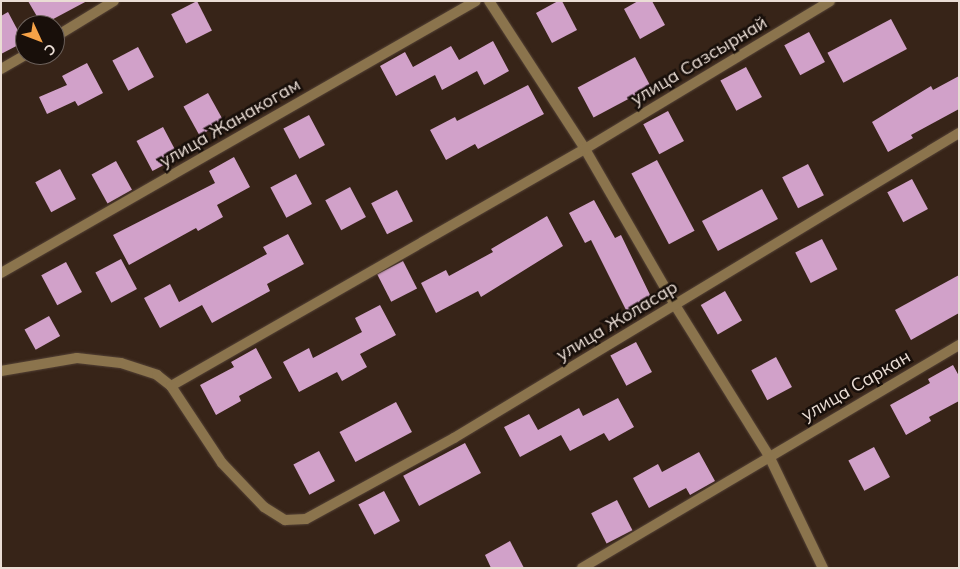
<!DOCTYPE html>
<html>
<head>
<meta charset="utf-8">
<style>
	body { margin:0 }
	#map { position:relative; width:960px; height:569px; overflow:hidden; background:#372418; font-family:Mulish,sans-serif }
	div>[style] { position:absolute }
	.building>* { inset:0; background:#d1a1c9; transform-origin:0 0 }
	.roads { filter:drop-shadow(0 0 1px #544236) drop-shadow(0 0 1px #544236) }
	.street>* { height:10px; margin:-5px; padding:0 5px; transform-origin:5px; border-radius:5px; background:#8b744d }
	span { translate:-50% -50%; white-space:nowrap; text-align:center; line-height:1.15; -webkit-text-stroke:5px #180f0a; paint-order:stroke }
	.street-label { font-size:18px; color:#eaddd5 }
	.frame { position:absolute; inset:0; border:2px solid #eaddd5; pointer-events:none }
	.north { position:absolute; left:15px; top:15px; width:50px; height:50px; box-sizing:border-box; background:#180f0a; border:1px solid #6c615b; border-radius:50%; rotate:133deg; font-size:14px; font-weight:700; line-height:20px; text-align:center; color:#eaddd5 }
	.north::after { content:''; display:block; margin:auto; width:18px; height:22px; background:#f6a247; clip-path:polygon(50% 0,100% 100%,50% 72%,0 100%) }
</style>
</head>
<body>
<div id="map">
	<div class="building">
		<i style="clip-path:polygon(28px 1px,87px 1px,42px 25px)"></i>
		<i style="left:197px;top:1px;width:33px;height:29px;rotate:63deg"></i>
		<i style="clip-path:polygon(558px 1px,562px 1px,577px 30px,552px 43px,536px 13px)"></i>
		<i style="clip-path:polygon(638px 1px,652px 1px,665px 25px,640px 39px,624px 9px)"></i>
		<i style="clip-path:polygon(8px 12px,24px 42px,1px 54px,1px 16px)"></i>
		<i style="left:891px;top:19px;width:34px;height:72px;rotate:62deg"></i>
		<i style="left:809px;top:32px;width:34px;height:28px;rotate:62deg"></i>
		<i style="clip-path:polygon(493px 41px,509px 71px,484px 85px,477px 71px,442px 90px,435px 75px,396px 96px,380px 66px,405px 52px,413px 67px,451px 46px,459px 60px)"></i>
		<i style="left:138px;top:47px;width:34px;height:29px;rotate:62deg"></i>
		<i style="left:635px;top:57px;width:34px;height:65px;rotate:62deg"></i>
		<i style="clip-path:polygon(87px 63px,103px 93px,78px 106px,75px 101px,47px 114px,39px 97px,67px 85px,62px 76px)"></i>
		<i style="left:746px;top:67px;width:34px;height:29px;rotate:62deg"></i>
		<i style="clip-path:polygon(959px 76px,959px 109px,911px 135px,913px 138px,888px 152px,872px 122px,931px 86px,933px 90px)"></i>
		<i style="clip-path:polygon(528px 85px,544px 114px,478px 149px,475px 144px,446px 160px,430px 130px,455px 117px,457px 121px)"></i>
		<i style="left:208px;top:93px;width:33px;height:28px;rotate:61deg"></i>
		<i style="left:668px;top:111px;width:34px;height:28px;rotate:62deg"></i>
		<i style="left:309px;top:115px;width:34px;height:29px;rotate:62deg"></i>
		<i style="left:163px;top:127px;width:34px;height:30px;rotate:62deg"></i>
		<i style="clip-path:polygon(234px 157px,250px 187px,217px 205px,223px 217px,198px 231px,196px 228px,129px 265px,113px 235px,215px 183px,209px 171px)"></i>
		<i style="left:657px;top:160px;width:80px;height:29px;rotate:62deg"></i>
		<i style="left:116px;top:161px;width:33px;height:28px;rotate:61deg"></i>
		<i style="left:808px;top:164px;width:35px;height:29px;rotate:63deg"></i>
		<i style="left:60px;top:169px;width:34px;height:28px;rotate:62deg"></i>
		<i style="left:296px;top:174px;width:34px;height:29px;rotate:62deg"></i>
		<i style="left:912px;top:179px;width:34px;height:28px;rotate:62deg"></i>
		<i style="left:350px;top:187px;width:34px;height:28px;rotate:62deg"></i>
		<i style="left:762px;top:189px;width:34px;height:68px;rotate:62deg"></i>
		<i style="left:397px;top:190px;width:35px;height:29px;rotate:63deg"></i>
		<i style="clip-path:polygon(594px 200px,615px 238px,621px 235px,653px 301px,628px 314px,591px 240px,585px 243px,569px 213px)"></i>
		<i style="clip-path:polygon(547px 216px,563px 246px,481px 297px,478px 291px,436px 313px,421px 283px,446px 270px,449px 276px,493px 252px,491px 249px)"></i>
		<i style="clip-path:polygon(288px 234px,304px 264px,267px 284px,270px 291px,212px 323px,202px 305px,160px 328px,144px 298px,170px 284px,179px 302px,267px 254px,263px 247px)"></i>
		<i style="left:822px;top:239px;width:34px;height:30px;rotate:63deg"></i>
		<i style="left:121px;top:259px;width:34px;height:29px;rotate:62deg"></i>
		<i style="left:403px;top:261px;width:31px;height:29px;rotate:63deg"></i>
		<i style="left:66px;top:262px;width:34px;height:28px;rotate:62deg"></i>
		<i style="clip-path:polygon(959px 275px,959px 313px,911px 340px,895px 310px)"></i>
		<i style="left:725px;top:291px;width:34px;height:28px;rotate:60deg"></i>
		<i style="clip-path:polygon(380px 305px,396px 335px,360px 354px,367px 367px,342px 381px,337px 372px,299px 392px,283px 362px,309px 348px,313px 358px,362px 332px,355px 318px)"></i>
		<i style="left:49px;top:316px;width:23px;height:28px;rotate:61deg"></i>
		<i style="left:636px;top:342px;width:34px;height:29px;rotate:62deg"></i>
		<i style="clip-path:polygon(256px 348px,272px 378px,239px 396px,241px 401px,216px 415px,200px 385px,234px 367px,231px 362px)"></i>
		<i style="left:776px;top:357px;width:34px;height:28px;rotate:62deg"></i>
		<i style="clip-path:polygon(953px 365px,959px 376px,959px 401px,929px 417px,931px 421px,906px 435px,890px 405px,930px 383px,928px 379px)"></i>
		<i style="clip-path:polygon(618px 398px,634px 427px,609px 441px,604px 433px,570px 451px,561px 435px,520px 457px,504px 427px,529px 414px,538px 430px,579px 408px,583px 416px)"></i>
		<i style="left:396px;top:402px;width:34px;height:64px;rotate:62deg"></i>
		<i style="left:465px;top:443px;width:34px;height:70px;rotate:62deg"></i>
		<i style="left:874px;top:447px;width:34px;height:29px;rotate:62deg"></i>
		<i style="left:319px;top:451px;width:34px;height:29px;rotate:62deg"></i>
		<i style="clip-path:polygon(699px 452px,715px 481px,690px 495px,686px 488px,649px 508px,633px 478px,658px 464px,662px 472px)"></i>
		<i style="left:384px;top:491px;width:34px;height:29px;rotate:62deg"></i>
		<i style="left:617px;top:500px;width:34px;height:29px;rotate:63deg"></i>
		<i style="clip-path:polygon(510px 541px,524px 568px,491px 568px,485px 555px)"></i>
	</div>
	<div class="roads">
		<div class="street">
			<i style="left:489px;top:1px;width:176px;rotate:57deg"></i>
			<i style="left:585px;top:149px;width:180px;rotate:60deg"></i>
			<i style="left:675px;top:305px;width:178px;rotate:58.1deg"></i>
			<i style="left:769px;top:456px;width:124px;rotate:64.3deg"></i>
			<i style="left:55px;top:37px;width:69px;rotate:-31.4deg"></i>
			<i style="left:1px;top:69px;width:28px;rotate:-30deg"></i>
			<i style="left:1px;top:273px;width:547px;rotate:-29.8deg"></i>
			<i style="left:1px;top:371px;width:77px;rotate:-9.7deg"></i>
			<i style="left:77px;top:358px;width:44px;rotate:6.5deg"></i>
			<i style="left:121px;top:363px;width:38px;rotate:18deg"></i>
			<i style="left:157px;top:375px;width:18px;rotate:38deg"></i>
			<i style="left:171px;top:386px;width:92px;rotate:56.5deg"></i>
			<i style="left:222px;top:463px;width:61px;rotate:46.3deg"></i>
			<i style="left:264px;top:507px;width:25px;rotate:32deg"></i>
			<i style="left:285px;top:520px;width:21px;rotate:-3deg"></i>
			<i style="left:306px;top:519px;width:169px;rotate:-28.7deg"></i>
			<i style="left:454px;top:438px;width:590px;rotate:-31.13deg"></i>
			<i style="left:171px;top:386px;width:477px;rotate:-29.8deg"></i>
			<i style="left:585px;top:149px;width:286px;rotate:-31.1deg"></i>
			<i style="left:582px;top:568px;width:438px;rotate:-30.6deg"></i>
		</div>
	</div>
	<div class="street-label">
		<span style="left:699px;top:61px;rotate:-31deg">улица Сазсырнай</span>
		<span style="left:230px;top:123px;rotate:-30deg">улица Жанакогам</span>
		<span style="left:617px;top:321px;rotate:-31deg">улица Жоласар</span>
		<span style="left:856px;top:386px;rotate:-30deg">улица Саркан</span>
	</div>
	<div class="frame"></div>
	<div class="north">С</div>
</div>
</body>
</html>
